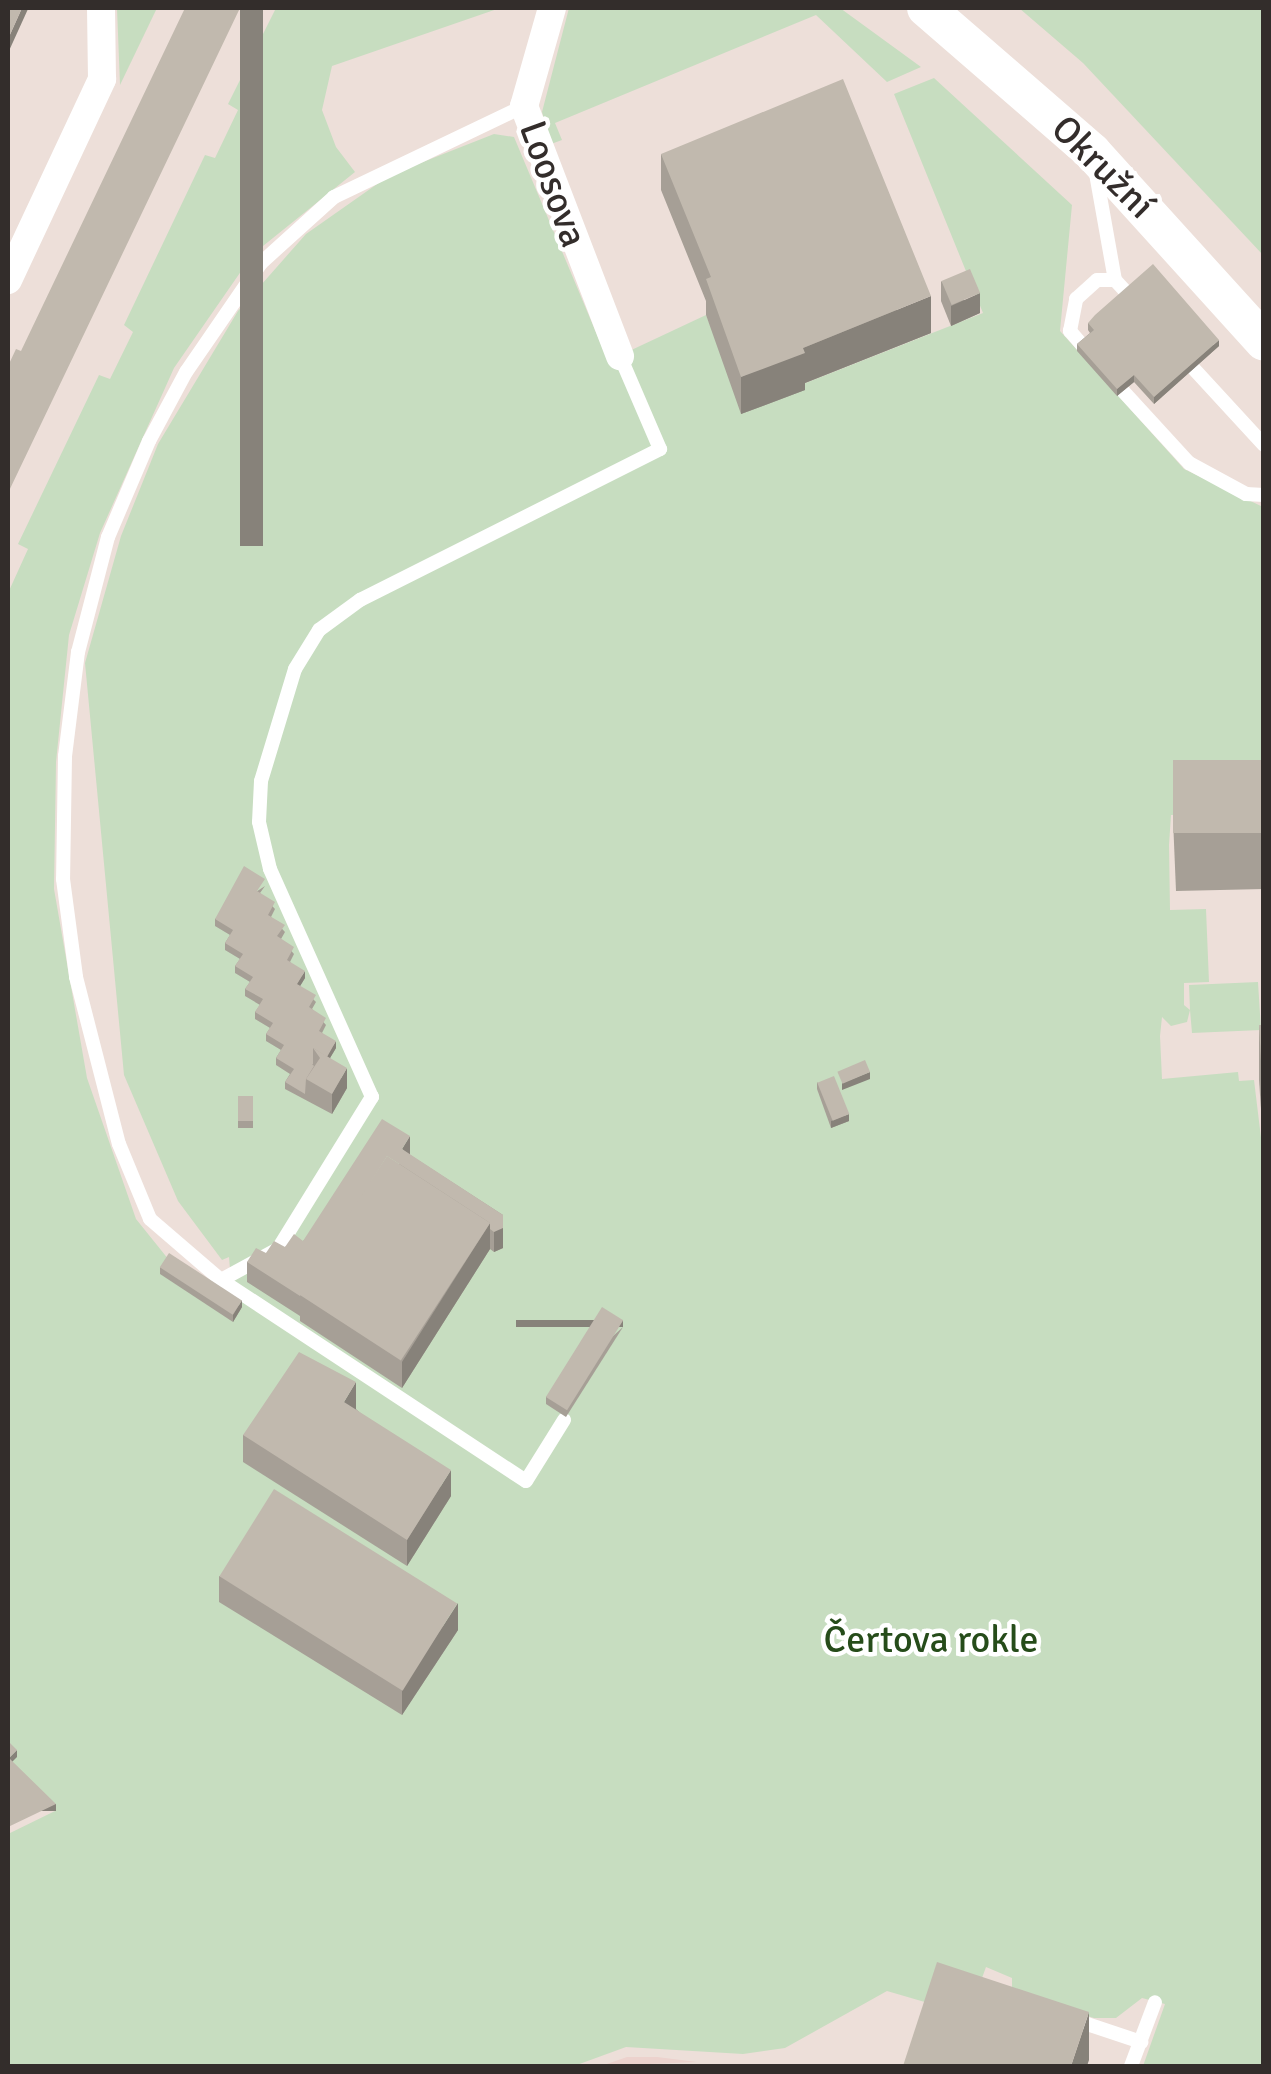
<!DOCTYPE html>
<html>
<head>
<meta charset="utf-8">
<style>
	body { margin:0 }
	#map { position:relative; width:1271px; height:2074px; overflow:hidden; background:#eddfd9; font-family:Signika,sans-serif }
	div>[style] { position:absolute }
	.education>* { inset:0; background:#ecd2cd }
	.green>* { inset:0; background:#c7ddc0 }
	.lane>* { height:14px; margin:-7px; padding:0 7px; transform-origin:7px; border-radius:7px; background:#fff }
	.street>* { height:28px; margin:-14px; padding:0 14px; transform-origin:14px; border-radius:14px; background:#fff }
	.secondary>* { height:38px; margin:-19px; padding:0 19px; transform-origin:19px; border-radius:19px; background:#fff }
	.wall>* { inset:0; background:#a69f96; transform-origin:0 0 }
	.shaded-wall>* { inset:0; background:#87827a; transform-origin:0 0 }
	.building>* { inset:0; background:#c1b9ae; transform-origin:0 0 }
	span { translate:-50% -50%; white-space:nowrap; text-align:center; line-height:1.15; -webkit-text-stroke:9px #fff; paint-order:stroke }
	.street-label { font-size:38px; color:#332d2b }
	.park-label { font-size:38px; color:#264c1a }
	.frame { position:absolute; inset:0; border:10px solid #332d2b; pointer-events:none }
</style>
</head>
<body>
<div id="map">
	<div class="education">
		<i style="clip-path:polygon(627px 2057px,657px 2057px,697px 2062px,601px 2066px)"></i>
	</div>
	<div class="green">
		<i style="clip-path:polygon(117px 8px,157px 8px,120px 85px)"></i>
		<i style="clip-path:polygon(276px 8px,500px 8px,332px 66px,322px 110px,336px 147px,355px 172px,253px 254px,174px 368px,100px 533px,69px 635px,56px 762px,54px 889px,87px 1078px,136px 1219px,169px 1260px,215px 1289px,230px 1269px,229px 1257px,222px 1260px,178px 1201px,124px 1075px,85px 663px,121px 536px,158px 444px,238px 311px,306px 234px,390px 175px,494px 134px,514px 137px,608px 361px,706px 315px,722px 355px,803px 384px,983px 313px,894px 94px,934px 78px,1072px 205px,1060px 331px,1184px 469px,1263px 507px,1263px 813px,1171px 815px,1169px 845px,1170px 910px,1206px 909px,1209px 982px,1184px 983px,1184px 1005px,1190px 1010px,1189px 985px,1258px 982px,1261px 1030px,1192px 1033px,1190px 1010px,1187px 1022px,1171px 1026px,1162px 1017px,1160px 1036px,1162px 1079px,1238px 1072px,1239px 1081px,1254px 1080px,1263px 1154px,1263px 2066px,1143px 2066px,1165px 2004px,1142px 1998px,1116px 2018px,1094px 2018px,1012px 1992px,1012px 1978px,986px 1967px,978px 1989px,935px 2005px,887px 1991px,785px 2048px,743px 2054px,626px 2047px,574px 2066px,8px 2066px,8px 1834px,55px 1811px,9px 1765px,8px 1748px,8px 593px,28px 549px,18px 544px,99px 375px,110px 379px,133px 332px,124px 325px,205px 155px,215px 158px,238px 110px,228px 104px)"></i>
		<i style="clip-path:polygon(569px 8px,840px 8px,921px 67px,887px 82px,816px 15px,555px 123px,562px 140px,551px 144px,542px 112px)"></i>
		<i style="clip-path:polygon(1019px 8px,1263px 8px,1263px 255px,1083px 63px)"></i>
	</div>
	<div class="lane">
		<i style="left:524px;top:106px;width:211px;rotate:154.4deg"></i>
		<i style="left:334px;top:197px;width:98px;rotate:137.9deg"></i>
		<i style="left:261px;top:263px;width:132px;rotate:124.5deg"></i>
		<i style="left:186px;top:372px;width:78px;rotate:118.2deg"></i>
		<i style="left:149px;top:441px;width:104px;rotate:113.1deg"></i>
		<i style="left:108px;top:537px;width:119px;rotate:104.6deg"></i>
		<i style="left:78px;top:652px;width:105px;rotate:97.1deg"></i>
		<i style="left:65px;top:756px;width:123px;rotate:90.9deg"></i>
		<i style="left:63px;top:879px;width:99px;rotate:82.4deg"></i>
		<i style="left:76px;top:977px;width:172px;rotate:75.6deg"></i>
		<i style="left:119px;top:1144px;width:81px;rotate:67.5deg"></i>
		<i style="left:150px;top:1219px;width:94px;rotate:40.7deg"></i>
		<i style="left:221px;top:1280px;width:65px;rotate:-28.5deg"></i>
		<i style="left:278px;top:1249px;width:179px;rotate:-58.3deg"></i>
		<i style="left:372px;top:1097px;width:250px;rotate:-114.1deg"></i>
		<i style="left:270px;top:869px;width:48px;rotate:-103.2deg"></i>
		<i style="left:259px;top:822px;width:41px;rotate:-87.2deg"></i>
		<i style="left:261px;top:781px;width:117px;rotate:-73.1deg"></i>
		<i style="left:295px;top:669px;width:46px;rotate:-58.4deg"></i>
		<i style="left:319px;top:630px;width:51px;rotate:-36.2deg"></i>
		<i style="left:360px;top:600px;width:336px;rotate:-26.7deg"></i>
		<i style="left:660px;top:449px;width:101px;rotate:-113.3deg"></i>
		<i style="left:1095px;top:168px;width:114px;rotate:79.9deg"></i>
		<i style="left:1115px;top:280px;width:18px;rotate:47deg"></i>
		<i style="left:1083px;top:346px;width:20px;rotate:-131deg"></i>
		<i style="left:1070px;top:331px;width:33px;rotate:-79deg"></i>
		<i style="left:1076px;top:299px;width:28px;rotate:-42deg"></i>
		<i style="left:1097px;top:280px;width:18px"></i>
		<i style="left:1194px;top:369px;width:103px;rotate:47.4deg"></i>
		<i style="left:1123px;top:391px;width:98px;rotate:47.5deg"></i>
		<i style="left:1189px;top:463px;width:65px;rotate:28.5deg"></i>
		<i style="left:1246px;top:494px;width:18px;rotate:3deg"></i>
		<i style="left:221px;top:1280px;width:365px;rotate:33.4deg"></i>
		<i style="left:526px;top:1481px;width:72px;rotate:-58.1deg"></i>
		<i style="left:1075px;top:2020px;width:70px;rotate:18.4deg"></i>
		<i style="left:1131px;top:2066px;width:68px;rotate:-69.4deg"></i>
	</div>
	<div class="street">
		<i style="left:552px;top:8px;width:102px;rotate:105.9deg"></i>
		<i style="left:524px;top:106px;width:268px;rotate:69deg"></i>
		<i style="left:8px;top:280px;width:222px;rotate:-64.9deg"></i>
		<i style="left:102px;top:79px;width:71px;rotate:-90.8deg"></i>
	</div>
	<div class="secondary">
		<i style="left:926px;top:8px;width:220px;rotate:40.9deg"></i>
		<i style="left:1092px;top:152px;width:256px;rotate:47.8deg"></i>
	</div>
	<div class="wall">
		<i style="clip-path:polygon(661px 154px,931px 333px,805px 383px,805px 390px,741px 414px,706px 315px,706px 301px,661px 190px)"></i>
		<i style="clip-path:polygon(941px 281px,980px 313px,951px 326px,941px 301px)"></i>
		<i style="clip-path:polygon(1088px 323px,1219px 346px,1154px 404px,1134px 382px,1117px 396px,1077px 351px,1077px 344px,1090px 333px,1088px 330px)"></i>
		<i style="clip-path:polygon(1264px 760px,1264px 889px,1176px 891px,1173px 819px,1173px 763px)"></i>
		<i style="clip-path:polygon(265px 886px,260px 893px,275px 909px,271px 917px,285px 932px,281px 939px,294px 954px,290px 962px,305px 978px,300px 986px,316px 1002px,312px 1009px,326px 1025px,322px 1033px,336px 1048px,330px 1058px,347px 1088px,332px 1114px,285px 1089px,285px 1082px,290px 1074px,276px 1065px,276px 1058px,281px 1050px,266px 1041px,266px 1034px,270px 1028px,255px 1019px,255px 1012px,260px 1005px,245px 996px,245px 989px,250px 982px,235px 973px,235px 966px,240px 959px,225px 950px,225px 943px,230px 935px,215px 926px,215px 919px)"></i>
		<i style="clip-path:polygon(1259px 1025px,1264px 1025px,1264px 1153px,1259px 1080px)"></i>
		<i style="clip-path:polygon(817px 1082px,849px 1121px,831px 1128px,817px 1089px)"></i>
		<i style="left:238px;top:1096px;width:15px;height:32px"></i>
		<i style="clip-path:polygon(410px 1155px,503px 1215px,503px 1248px,494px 1252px,490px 1249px,402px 1388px,300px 1321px,300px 1316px,247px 1282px,247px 1262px,266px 1253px,303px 1241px)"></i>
		<i style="clip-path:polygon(160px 1267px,242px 1307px,233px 1322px,160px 1274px)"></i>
		<i style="clip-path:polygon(623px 1327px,566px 1417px,546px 1404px,546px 1397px)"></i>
		<i style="clip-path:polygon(356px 1409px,451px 1496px,407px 1566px,243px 1462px,243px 1435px)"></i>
		<i style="clip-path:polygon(219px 1576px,458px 1630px,402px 1715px,219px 1602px)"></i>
	</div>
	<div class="shaded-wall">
		<i style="clip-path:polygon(22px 8px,28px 8px,28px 9px,8px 53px,8px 39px)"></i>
		<i style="left:240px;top:8px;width:23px;height:538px"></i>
		<i style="clip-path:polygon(980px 293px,980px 313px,951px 326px,951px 306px)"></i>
		<i style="clip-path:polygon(931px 296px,931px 333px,805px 383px,805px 390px,741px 414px,741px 377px,803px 348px)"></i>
		<i style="clip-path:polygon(1219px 340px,1219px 346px,1154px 404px,1154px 397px)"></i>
		<i style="clip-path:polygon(1134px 375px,1134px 382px,1117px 396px,1117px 389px)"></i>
		<i style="clip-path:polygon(305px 971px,305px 978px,297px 991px,297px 984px)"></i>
		<i style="clip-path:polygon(336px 1041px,336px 1048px,321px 1073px,321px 1066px)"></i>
		<i style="clip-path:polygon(347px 1068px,347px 1088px,332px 1114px,332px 1094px)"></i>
		<i style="clip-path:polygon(870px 1072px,870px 1079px,842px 1090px,842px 1083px)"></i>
		<i style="clip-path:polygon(849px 1114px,849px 1121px,831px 1128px,831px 1121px)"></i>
		<i style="clip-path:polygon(410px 1136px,410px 1156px,402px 1149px)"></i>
		<i style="clip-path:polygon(503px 1215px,503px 1248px,494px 1252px,494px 1232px)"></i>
		<i style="clip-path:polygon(490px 1223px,490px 1249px,402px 1388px,402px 1362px)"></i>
		<i style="clip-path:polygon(242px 1300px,242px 1307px,233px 1322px,233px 1315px)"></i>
		<i style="left:623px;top:1320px;width:7px;height:107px;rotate:90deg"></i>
		<i style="clip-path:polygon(356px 1382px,356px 1409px,344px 1428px,344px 1402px)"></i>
		<i style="clip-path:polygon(451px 1470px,451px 1496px,407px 1566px,407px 1540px)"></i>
		<i style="clip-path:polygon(458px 1603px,458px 1630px,402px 1715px,402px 1689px)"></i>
		<i style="clip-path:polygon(17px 1750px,17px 1757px,9px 1765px,9px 1758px)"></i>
		<i style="left:56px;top:1804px;width:7px;height:53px;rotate:90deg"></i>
		<i style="clip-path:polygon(1089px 2012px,1089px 2060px,1087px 2066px,1071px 2066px)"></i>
	</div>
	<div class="building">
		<i style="clip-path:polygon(8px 8px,22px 8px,8px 39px)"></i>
		<i style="clip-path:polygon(185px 8px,240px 8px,8px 493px,8px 366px,16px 349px,21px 351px)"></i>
		<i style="clip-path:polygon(843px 79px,931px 296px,803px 348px,805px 353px,741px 377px,706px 279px,711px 277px,661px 154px)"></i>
		<i style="clip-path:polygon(1153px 264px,1219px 340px,1154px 397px,1134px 375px,1117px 389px,1077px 344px,1094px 330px,1088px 323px,1095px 315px)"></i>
		<i style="left:970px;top:269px;width:26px;height:31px;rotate:67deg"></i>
		<i style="left:1264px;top:760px;width:73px;height:91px;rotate:90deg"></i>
		<i style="clip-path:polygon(244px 866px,265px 879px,257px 891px,275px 902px,268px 915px,285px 925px,277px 936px,294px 947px,287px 960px,305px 971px,297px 984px,316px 995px,309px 1007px,326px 1018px,319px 1031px,336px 1041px,327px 1057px,313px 1048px,313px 1064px,312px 1064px,314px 1066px,306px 1079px,305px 1094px,285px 1082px,294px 1069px,276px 1058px,284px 1045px,266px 1034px,273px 1023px,255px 1012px,263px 999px,245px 989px,253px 977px,235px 966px,243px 954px,225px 943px,233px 930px,215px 919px)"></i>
		<i style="clip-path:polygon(1259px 1025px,1264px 1025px,1264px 1097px,1263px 1097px)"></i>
		<i style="clip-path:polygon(313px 1048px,347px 1068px,332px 1094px,306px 1079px,320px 1058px)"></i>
		<i style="left:865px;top:1060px;width:13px;height:30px;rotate:67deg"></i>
		<i style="left:834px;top:1076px;width:41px;height:18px;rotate:68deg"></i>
		<i style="left:238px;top:1096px;width:15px;height:25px"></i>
		<i style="clip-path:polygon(382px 1119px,410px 1136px,402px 1149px,503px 1215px,503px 1228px,494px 1232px,490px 1229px,490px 1223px,387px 1156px,300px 1296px,247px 1262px,256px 1248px,266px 1253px,274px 1241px,285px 1247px,294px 1234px,303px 1241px)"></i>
		<i style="left:387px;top:1156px;width:123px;height:164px;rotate:33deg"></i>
		<i style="left:169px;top:1253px;width:87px;height:17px;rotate:33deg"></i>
		<i style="left:602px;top:1307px;width:25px;height:106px;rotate:32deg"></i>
		<i style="clip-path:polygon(299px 1352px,356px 1382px,344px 1402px,451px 1470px,407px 1540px,243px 1435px)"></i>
		<i style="left:274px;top:1489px;width:216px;height:103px;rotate:32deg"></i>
		<i style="clip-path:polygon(8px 1741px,17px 1750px,9px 1758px,56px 1804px,8px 1827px)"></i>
		<i style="clip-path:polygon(937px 1962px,1089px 2012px,1071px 2066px,903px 2066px)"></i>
	</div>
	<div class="street-label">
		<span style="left:1103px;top:167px;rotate:45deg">Okružní</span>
		<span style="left:553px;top:184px;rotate:70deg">Loosova</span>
	</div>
	<div class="park-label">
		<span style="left:931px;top:1640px">Čertova rokle</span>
	</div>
	<div class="frame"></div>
</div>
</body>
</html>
